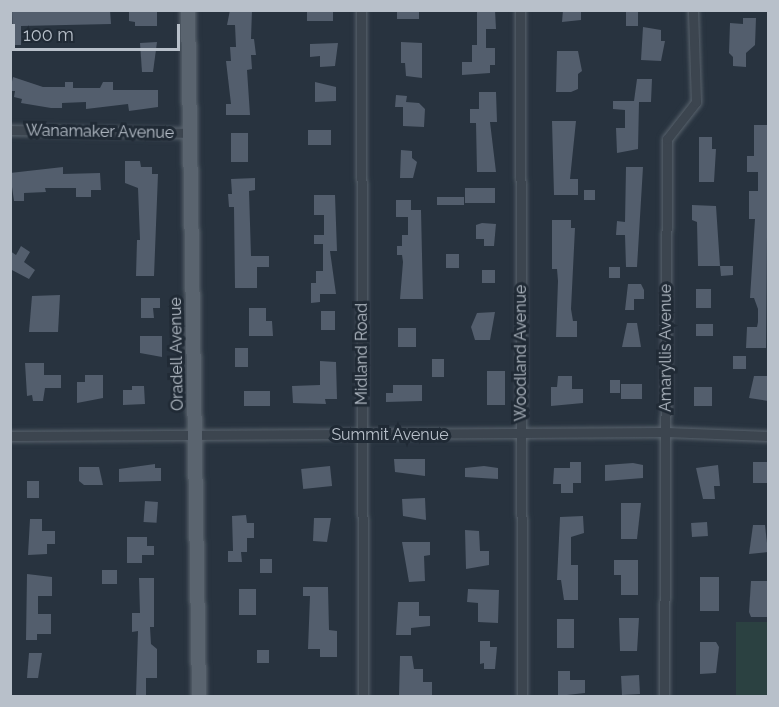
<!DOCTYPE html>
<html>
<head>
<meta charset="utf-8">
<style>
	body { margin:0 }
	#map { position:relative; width:779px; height:707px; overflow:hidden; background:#28333f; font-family:Raleway,sans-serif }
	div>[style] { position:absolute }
	.green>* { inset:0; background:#2b4141; transform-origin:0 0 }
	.building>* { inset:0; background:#535e6d; transform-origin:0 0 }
	.roads { filter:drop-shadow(0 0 2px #59636d) drop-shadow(0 0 2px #59636d) }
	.street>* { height:9px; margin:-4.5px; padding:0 4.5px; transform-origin:4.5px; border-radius:4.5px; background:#3c454f }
	.primary>* { height:14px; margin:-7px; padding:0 7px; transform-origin:7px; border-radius:7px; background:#5a646f }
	span { translate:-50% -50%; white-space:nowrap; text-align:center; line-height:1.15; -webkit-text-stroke:6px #202a35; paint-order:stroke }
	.street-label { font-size:16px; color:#b8c0ca }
	.frame { position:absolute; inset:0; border:12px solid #b8c0ca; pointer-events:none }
	.scale { position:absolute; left:12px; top:24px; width:168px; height:27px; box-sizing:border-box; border:3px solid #b8c0ca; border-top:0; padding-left:8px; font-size:18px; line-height:21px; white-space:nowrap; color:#b8c0ca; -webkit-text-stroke:4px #202a35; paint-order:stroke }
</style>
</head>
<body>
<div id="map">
	<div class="green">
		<i style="left:768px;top:622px;width:74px;height:32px;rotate:90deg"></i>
	</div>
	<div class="building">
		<i style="clip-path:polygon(12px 10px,110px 10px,111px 24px,21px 26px,21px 45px,13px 45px)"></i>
		<i style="clip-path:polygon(129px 10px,157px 10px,157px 26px,135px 26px,135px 22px,129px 21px)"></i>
		<i style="clip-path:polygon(230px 10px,252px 10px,251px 39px,254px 39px,256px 55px,251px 55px,252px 69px,247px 70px,250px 115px,226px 115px,226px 104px,231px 104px,226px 61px,231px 61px,230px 47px,236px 47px,235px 25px,227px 25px)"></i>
		<i style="left:307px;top:10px;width:26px;height:11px"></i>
		<i style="left:397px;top:10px;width:22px;height:9px"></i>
		<i style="clip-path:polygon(477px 10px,495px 10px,496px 29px,486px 29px,486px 48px,495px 48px,495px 65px,490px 65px,490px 73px,462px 75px,462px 62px,472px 62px,472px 45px,477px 45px)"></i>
		<i style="clip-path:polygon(563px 10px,581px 10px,581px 20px,562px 22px)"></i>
		<i style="left:626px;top:10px;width:12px;height:16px"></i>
		<i style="clip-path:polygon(743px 18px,756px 18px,755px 45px,746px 53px,746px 67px,733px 66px,733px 57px,729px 53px,730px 23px,743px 24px)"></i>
		<i style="clip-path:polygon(643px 27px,661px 30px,661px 41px,665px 41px,661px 61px,641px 60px)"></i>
		<i style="clip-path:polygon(157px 42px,153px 72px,142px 72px,140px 43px)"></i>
		<i style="clip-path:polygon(401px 42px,422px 43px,422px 78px,406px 76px,405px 63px,401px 63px)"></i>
		<i style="clip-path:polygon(338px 43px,335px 66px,320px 67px,320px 56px,310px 57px,310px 44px)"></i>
		<i style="clip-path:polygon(557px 51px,578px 51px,582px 71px,578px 74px,578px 89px,571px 92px,556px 92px)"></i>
		<i style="clip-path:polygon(13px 77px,43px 87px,65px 87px,65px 82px,73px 82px,73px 88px,100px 88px,103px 82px,113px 82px,113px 90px,158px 90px,158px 107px,129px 111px,128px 104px,86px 109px,86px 102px,62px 103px,62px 108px,51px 108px,21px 103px,22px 99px,14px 97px,15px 91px,10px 91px)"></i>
		<i style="clip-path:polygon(637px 79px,652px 79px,651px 102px,639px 102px,638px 149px,617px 153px,616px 128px,625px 128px,625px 110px,613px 109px,613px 101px,634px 101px)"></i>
		<i style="clip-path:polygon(315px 82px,336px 87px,336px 101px,315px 102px)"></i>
		<i style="clip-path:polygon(479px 92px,496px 92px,497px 122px,490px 122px,496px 172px,477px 172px,476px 123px,470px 123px,470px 109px,479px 109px)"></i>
		<i style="clip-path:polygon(396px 95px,407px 96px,406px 102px,419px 103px,425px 109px,424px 127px,403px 126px,403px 107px,395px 107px)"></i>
		<i style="clip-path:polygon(552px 121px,576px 121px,570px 179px,578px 179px,578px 195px,554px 195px)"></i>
		<i style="clip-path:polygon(754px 125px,768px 125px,766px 348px,746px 348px,747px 327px,757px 327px,758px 322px,758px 309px,754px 298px,750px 298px,755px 219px,749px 219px,749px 191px,758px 191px,758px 172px,747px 172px,747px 156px,754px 156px)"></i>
		<i style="left:308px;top:130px;width:23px;height:15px"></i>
		<i style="left:231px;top:133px;width:17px;height:29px"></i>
		<i style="clip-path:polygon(699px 137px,712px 137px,712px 149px,716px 149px,714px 182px,699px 182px)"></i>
		<i style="clip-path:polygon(401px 150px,412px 151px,412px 158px,417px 162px,413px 178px,400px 178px)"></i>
		<i style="clip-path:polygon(125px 161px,140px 161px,141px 167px,152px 167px,152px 174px,158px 174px,154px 276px,136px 276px,137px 240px,140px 240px,138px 188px,125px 183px)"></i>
		<i style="clip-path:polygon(63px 167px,63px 174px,100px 173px,101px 190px,91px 190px,91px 197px,76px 197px,76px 188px,45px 188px,46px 192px,24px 193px,24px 201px,14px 201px,10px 173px)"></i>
		<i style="clip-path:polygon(626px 167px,643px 167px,637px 267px,626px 267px,625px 235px,616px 235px,617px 221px,625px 222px)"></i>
		<i style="clip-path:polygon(255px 178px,255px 190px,249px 191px,251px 256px,269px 256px,269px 267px,257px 267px,257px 288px,235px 288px,234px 207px,229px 207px,228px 194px,232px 194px,231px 179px)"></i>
		<i style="left:495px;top:188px;width:15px;height:30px;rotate:90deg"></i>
		<i style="left:584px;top:190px;width:11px;height:10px"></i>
		<i style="clip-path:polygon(314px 195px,335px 195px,337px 251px,330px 251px,336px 294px,320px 294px,320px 302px,311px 303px,311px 283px,316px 283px,316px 271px,323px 271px,323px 244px,314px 244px,314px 235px,324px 235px,324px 215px,314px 215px)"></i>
		<i style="left:437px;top:197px;width:27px;height:8px"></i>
		<i style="clip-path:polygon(396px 200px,411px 200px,411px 210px,421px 210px,423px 299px,400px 299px,403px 262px,402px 255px,397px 255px,397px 246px,402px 246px,402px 235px,408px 235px,408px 217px,396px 217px)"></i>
		<i style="clip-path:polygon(692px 205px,716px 206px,720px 266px,698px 266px,697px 222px,692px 220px)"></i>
		<i style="clip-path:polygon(552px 220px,571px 220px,571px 228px,575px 228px,571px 309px,573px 321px,577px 321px,577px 337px,556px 337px,558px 281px,557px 269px,552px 269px)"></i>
		<i style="clip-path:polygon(482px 223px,496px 224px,494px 246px,484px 246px,484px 239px,476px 239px,476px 225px)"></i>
		<i style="clip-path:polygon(21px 246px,30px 252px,24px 262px,35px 270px,29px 279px,10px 269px,10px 251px,16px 255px)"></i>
		<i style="left:446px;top:254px;width:13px;height:14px"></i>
		<i style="clip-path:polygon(720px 266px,733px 266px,733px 275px,721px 276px)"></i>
		<i style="left:609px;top:267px;width:11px;height:11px"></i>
		<i style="left:482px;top:270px;width:13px;height:13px"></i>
		<i style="clip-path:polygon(628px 284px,641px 284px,644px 290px,644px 299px,634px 299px,634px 310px,625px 310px)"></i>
		<i style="left:696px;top:289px;width:15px;height:19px"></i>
		<i style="clip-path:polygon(60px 295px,58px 332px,29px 332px,32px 296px)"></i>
		<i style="clip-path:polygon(141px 298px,160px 298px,160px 308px,153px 308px,154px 318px,141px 318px)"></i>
		<i style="clip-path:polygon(249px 308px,266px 308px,266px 321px,272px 321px,273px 336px,249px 336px)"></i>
		<i style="left:321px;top:311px;width:14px;height:19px"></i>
		<i style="clip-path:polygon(495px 312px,490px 340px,475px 340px,471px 327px,477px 313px)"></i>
		<i style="clip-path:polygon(627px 323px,637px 323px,641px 347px,622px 347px)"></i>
		<i style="left:713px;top:324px;width:12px;height:17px;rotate:90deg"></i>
		<i style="left:398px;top:328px;width:18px;height:19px"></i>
		<i style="clip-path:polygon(140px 336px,162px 336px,162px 357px,140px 353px)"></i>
		<i style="left:235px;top:348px;width:13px;height:19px"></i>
		<i style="left:733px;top:356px;width:13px;height:13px"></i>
		<i style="left:432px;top:359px;width:12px;height:18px"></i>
		<i style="clip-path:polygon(320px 361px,336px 362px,337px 399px,325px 399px,326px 404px,293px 403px,292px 386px,320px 385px)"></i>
		<i style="clip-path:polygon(25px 363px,44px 363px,44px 375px,61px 375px,61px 388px,45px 388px,43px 401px,33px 401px,32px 395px,27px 396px)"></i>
		<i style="left:487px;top:371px;width:18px;height:34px"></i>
		<i style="clip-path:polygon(85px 375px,103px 375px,103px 398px,77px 403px,77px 382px,85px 382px)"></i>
		<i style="clip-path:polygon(558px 376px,572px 376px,572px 389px,583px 389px,583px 403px,551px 406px,551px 387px,557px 387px)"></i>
		<i style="clip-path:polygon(754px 376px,768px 376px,768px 401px,749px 398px)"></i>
		<i style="left:610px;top:380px;width:10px;height:13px"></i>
		<i style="left:621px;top:384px;width:21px;height:15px"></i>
		<i style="clip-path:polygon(393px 385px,422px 385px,422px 401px,386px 402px,386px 393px,393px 393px)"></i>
		<i style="clip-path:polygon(132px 386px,144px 386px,145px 404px,123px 405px,123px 390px,132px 390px)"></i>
		<i style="left:694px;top:387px;width:18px;height:19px"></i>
		<i style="left:244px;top:391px;width:26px;height:15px"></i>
		<i style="clip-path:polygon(394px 459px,425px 459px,425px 476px,395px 472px)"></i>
		<i style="clip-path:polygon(570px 462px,581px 462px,581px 483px,573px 483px,573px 493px,561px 493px,561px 484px,553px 484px,554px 468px,570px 468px)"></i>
		<i style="left:753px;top:462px;width:15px;height:21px"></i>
		<i style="clip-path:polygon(633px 463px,643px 465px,643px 478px,605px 481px,605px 465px)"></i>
		<i style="clip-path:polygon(155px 464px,155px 468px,161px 468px,161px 481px,119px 482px,119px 469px)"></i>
		<i style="clip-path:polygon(718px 465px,720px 486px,714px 486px,715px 499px,703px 499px,696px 468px)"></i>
		<i style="left:330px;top:466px;width:20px;height:29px;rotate:84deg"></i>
		<i style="clip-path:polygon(484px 466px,498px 468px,498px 479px,465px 477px,465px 468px)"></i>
		<i style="clip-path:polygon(79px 467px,99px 467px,103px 485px,84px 485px,79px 481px)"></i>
		<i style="left:27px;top:481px;width:12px;height:17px"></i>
		<i style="clip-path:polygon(425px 498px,426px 520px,403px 516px,402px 499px)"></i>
		<i style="left:145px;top:501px;width:13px;height:21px;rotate:4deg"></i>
		<i style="clip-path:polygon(621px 503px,641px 503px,637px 539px,621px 539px)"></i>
		<i style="clip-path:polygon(246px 515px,247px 523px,254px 523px,254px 538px,247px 538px,247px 552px,241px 552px,242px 562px,228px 562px,228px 551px,233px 551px,232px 516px)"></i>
		<i style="clip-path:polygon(583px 516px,584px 533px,571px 537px,571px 565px,578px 565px,578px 600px,564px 600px,561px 580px,557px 580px,560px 517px)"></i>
		<i style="clip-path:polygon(314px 518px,331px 518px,327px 542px,313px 541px)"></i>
		<i style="clip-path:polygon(30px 519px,42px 519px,42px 531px,55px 531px,55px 544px,47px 544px,47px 554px,28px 555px)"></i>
		<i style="left:707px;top:522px;width:14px;height:16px;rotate:86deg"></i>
		<i style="clip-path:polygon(753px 525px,765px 525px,768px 552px,749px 554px)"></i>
		<i style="clip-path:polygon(465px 530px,479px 531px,480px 551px,489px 551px,489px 565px,466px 569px)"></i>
		<i style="clip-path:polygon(127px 537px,147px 537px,147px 546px,154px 546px,154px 555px,142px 555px,142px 563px,127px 563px)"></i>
		<i style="clip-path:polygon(402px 542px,430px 542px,430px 555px,424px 556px,425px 581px,409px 582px)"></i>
		<i style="left:260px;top:559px;width:12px;height:14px"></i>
		<i style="clip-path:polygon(614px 560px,638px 560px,638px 595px,621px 595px,621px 575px,614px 575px)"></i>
		<i style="left:102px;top:570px;width:15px;height:14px"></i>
		<i style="clip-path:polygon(27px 574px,52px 577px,52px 596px,38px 596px,38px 614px,51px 614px,51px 634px,37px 634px,37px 640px,26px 640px)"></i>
		<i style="left:700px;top:577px;width:19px;height:34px"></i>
		<i style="clip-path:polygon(139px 578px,154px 578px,154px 627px,150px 627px,151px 644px,157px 649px,157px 678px,146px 678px,146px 696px,136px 696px,138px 631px,132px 632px,132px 613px,140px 613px)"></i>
		<i style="clip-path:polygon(751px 581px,767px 581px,768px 617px,751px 617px,749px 612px)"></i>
		<i style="clip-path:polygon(303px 587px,328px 587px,329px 630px,337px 631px,337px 657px,320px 657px,320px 649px,308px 649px,310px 596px,303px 596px)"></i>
		<i style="left:239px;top:589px;width:17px;height:26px"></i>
		<i style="clip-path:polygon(468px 589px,499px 590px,498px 623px,478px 622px,478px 603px,467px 602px)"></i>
		<i style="clip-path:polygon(398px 602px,419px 602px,419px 616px,430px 616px,430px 626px,411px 628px,411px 635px,396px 635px)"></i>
		<i style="clip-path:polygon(619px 618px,639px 618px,637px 651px,620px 651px)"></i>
		<i style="left:557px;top:619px;width:17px;height:29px"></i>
		<i style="clip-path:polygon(480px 641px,490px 641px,490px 647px,497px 647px,495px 669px,484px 669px,484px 663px,480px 664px)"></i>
		<i style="clip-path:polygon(700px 642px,716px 642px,719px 647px,716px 673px,700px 674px)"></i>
		<i style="left:257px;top:650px;width:12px;height:13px"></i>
		<i style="clip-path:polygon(29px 653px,42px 653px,38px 678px,27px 678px)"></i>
		<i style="clip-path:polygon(400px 656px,412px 656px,414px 669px,423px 669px,423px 682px,432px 682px,432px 696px,399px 696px)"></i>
		<i style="clip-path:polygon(558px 671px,570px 671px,570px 680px,585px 680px,585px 693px,558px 696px)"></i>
		<i style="left:639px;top:675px;width:19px;height:18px;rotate:87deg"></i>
	</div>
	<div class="roads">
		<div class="street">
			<i style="left:361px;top:10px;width:686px;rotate:89.83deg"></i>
			<i style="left:520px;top:10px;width:686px;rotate:89.83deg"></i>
			<i style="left:10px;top:130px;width:181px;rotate:0.9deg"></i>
			<i style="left:10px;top:436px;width:656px;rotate:-0.35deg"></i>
			<i style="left:666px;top:432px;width:102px;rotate:2.2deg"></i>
			<i style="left:664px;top:696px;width:557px;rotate:-89.69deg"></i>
			<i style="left:667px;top:139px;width:47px;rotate:-51.9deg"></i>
			<i style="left:696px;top:102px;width:92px;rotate:-91.9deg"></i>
		</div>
		<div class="primary">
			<i style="left:188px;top:10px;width:686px;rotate:89.08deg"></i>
		</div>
	</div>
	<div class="street-label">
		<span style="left:100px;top:132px;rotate:1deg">Wanamaker Avenue</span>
		<span style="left:666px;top:348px;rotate:-90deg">Amaryllis Avenue</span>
		<span style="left:521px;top:353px;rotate:-90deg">Woodland Avenue</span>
		<span style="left:177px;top:354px;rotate:-91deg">Oradell Avenue</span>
		<span style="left:362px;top:354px;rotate:-90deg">Midland Road</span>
		<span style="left:390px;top:435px">Summit Avenue</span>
	</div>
	<div class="frame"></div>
	<div class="scale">100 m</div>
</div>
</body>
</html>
